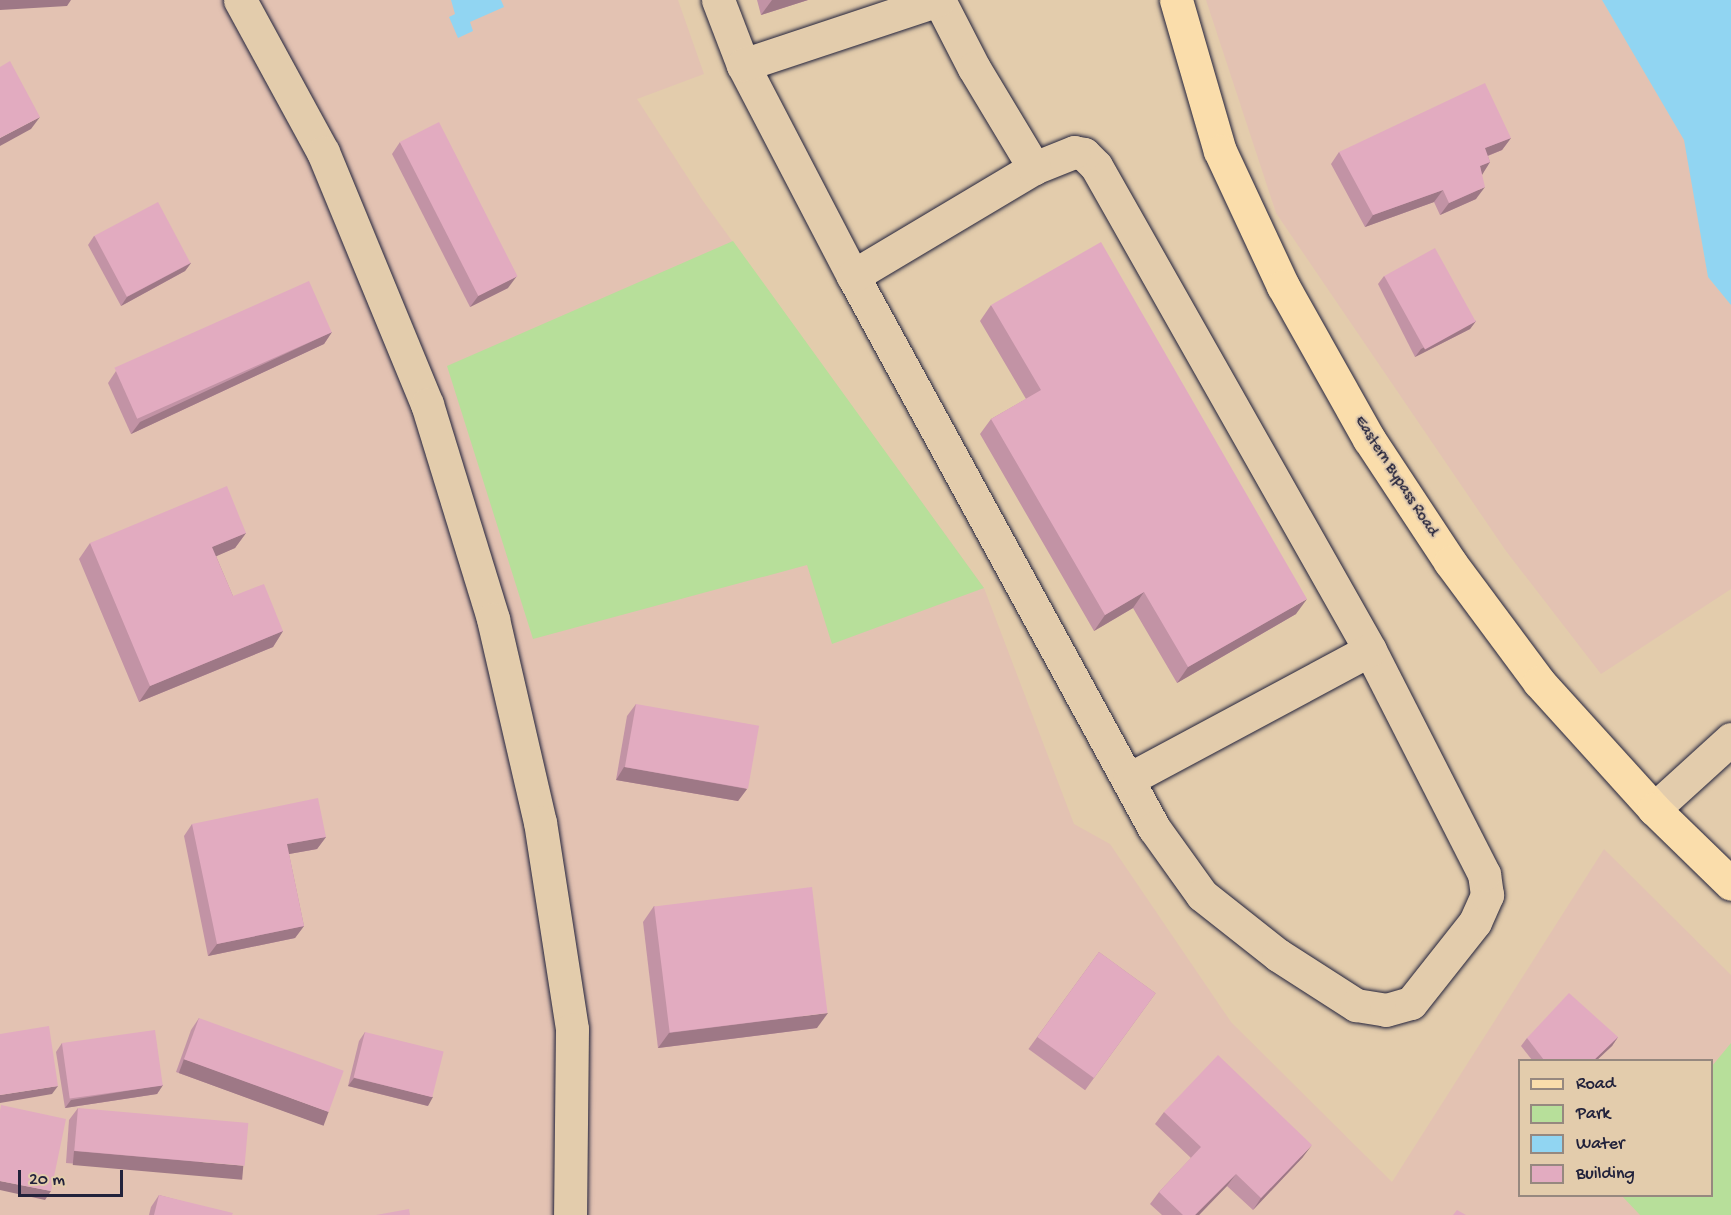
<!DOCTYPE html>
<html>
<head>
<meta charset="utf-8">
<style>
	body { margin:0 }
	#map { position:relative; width:1731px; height:1215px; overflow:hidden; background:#e3ccac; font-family:"Gochi Hand",sans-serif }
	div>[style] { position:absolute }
	.built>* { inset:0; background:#e3c2b2 }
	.green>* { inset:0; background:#b7df9a }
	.water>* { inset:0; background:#91d5f2 }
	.roads { filter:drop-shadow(0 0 2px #22223b) drop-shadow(0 0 2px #22223b) }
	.minor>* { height:33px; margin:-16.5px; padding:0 16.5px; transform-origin:16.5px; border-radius:16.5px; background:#e3ccac }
	.major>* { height:33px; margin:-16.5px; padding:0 16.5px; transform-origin:16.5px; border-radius:16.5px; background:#faddab }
	.wall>* { inset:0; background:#c293a5; transform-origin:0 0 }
	.shaded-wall>* { inset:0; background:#9e7886; transform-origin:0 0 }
	.building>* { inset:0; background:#e2abc0; transform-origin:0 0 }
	span { translate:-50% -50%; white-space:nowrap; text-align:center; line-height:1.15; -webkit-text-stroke:4.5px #e3ccac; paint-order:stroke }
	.street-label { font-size:16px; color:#22223b }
	.legend { position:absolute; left:1518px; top:1059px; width:195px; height:138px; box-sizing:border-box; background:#e3ccac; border:2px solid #96887f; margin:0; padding:8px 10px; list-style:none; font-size:18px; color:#22223b }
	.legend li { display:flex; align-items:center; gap:12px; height:30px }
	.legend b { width:30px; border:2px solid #96887f }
	.scale { position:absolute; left:18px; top:1170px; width:105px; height:27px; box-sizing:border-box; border:3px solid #22223b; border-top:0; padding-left:8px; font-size:18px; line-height:21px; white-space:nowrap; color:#22223b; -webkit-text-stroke:4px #e3ccac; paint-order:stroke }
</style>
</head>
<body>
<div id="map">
	<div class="built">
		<i style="clip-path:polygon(evenodd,0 0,678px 0,704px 74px,637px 99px,703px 201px,984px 588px,1074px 824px,1110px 844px,1231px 1022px,1392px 1182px,1604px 849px,1731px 975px,1731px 1215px,0 1215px,0 0,1520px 1060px,1712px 1060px,1712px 1196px,1520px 1196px,1520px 1060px)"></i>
		<i style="clip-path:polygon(1206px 0,1602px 0,1685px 140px,1708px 277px,1731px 305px,1731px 589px,1601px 674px,1506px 551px,1276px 213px)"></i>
	</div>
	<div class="green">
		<i style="clip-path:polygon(733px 241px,984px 588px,832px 644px,807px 565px,533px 639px,447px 366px)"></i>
		<i style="clip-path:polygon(1731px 1043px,1731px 1215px,1640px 1215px,1622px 1196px,1712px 1196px,1712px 1066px)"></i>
	</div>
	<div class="water">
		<i style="clip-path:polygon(451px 0,501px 0,504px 7px,470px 22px,473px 31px,458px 38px,449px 17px,455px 14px)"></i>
		<i style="clip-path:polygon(1602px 0,1731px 0,1731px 305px,1708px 277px,1684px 140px)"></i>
	</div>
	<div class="roads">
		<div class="minor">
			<i style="left:240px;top:0;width:173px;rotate:61.4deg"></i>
			<i style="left:323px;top:152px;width:273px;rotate:67.6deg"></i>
			<i style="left:427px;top:404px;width:225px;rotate:72.9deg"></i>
			<i style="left:493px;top:619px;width:208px;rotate:77deg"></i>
			<i style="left:540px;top:822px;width:209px;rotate:81.2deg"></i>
			<i style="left:572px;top:1029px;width:186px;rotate:90.6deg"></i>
			<i style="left:718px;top:0;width:70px;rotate:69deg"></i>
			<i style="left:743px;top:65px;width:238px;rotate:62.5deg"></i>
			<i style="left:853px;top:276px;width:629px;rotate:61.4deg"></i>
			<i style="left:1154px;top:828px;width:82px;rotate:54.4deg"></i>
			<i style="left:1202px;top:895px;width:97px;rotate:38.3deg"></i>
			<i style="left:1278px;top:955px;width:93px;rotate:32.7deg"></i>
			<i style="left:1356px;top:1005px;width:30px;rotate:9deg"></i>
			<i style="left:1386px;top:1010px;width:26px;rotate:-16deg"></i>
			<i style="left:1411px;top:1003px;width:103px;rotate:-51.7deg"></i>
			<i style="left:1475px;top:922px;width:30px;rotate:-66deg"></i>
			<i style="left:1487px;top:895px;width:21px;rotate:-98deg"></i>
			<i style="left:1484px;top:874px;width:251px;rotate:-117deg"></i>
			<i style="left:1370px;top:650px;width:556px;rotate:-119.51deg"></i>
			<i style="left:1096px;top:166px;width:17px;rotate:-135deg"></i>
			<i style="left:1084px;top:154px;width:10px;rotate:-169deg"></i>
			<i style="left:1074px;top:152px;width:43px;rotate:158.2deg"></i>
			<i style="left:1034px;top:168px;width:211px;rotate:149.2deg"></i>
			<i style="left:939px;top:0;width:76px;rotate:62.8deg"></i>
			<i style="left:974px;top:68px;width:117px;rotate:59deg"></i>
			<i style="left:743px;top:65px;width:206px;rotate:-18.4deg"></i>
			<i style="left:1129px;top:779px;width:273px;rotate:-28.2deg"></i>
			<i style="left:1654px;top:809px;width:104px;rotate:-42.3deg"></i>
		</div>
		<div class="major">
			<i style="left:1176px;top:0;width:157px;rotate:73.8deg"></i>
			<i style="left:1220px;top:151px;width:149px;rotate:65deg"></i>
			<i style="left:1283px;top:286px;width:176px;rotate:60.7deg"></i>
			<i style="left:1369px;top:439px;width:147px;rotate:56.6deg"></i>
			<i style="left:1450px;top:562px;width:149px;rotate:53.4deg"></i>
			<i style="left:1539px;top:682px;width:171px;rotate:47.8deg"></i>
			<i style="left:1654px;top:809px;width:107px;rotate:44.2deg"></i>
		</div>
	</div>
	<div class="wall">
		<i style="clip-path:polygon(757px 0,808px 0,761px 15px)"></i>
		<i style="clip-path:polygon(1511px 138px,1502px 150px,1488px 156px,1490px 162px,1482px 174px,1476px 199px,1440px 215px,1434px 202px,1365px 227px,1331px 164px,1339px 152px)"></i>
		<i style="clip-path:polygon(400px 142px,508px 288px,470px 307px,392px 154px)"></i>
		<i style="clip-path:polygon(94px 236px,191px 263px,185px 271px,121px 306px,88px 245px)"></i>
		<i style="clip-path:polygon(1384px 276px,1476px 321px,1470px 329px,1415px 357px,1378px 284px)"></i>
		<i style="clip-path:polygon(991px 305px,1296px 614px,1177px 683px,1133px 608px,1094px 631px,980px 434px,991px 419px,1026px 399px,980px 321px)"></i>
		<i style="clip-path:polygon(332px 332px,324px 344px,131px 434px,108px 383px,116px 371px)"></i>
		<i style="clip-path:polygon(246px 533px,235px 548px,216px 556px,233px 596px,283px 631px,273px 647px,139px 702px,79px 559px,90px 543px)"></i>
		<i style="clip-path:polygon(636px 704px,747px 789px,738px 801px,616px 780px,627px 716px)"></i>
		<i style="clip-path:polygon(192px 824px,326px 837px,317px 849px,289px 854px,304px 926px,295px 938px,208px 956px,184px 836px)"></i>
		<i style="clip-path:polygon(654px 906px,817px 1028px,658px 1048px,643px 922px)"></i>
		<i style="left:1099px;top:952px;width:70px;height:120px;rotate:36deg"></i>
		<i style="clip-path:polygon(199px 1018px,320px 1124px,176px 1072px,191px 1030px)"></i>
		<i style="clip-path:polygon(365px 1032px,428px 1106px,348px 1086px,359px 1041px)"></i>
		<i style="clip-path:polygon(1618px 1037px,1612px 1046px,1597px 1060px,1532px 1060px,1521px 1046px,1527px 1038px)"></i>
		<i style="clip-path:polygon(62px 1043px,163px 1085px,157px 1094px,65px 1108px,56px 1052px)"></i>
		<i style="clip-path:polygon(78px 1108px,235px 1177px,66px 1163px,69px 1120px)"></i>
		<i style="clip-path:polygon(1164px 1112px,1303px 1157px,1253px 1210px,1227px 1186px,1199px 1215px,1162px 1215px,1150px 1204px,1159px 1192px,1191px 1158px,1155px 1124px)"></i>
		<i style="clip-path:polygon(159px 1195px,232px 1215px,149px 1215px,151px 1207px)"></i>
	</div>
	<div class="shaded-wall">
		<i style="clip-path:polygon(0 0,71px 0,67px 6px,0 10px)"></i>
		<i style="clip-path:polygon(772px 0,808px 0,761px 15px)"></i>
		<i style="clip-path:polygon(40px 117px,31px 129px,0 146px,0 138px)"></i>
		<i style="clip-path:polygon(1511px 138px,1502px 150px,1477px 160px,1485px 148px)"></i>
		<i style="clip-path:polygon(1490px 162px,1482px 175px,1480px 166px)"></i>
		<i style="clip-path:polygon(1485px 187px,1476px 199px,1440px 215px,1449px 203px)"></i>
		<i style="clip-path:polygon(1443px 190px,1434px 202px,1365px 227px,1373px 215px)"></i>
		<i style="clip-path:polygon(191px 263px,185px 271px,121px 306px,127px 297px)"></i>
		<i style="clip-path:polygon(517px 276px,508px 288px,470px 307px,479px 295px)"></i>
		<i style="clip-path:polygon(1476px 321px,1470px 329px,1415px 357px,1421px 349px)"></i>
		<i style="clip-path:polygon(332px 332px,324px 344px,131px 434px,140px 422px)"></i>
		<i style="clip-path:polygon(246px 533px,235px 548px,201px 563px,212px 547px)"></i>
		<i style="clip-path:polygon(1144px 592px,1133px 608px,1094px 631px,1105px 615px)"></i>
		<i style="clip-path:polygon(1307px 599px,1296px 614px,1177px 683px,1188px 667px)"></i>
		<i style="clip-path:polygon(283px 631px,273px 647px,139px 702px,150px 686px)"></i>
		<i style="clip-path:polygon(624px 767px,747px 789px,738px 801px,616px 780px)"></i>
		<i style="clip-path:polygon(326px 837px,317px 849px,278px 856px,287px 844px)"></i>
		<i style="clip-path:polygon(304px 926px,295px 938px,208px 956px,217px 944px)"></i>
		<i style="clip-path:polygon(828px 1013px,817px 1028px,658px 1048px,669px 1033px)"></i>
		<i style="clip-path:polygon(1618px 1037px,1612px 1046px,1597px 1060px,1594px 1060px)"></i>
		<i style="left:184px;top:1059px;width:154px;height:15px;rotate:20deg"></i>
		<i style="clip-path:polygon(354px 1078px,433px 1097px,428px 1106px,348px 1086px)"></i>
		<i style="clip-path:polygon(163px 1085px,157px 1094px,65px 1108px,71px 1100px)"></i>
		<i style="clip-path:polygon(58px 1086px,52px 1094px,0 1103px,0 1095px)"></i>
		<i style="clip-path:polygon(1312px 1145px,1303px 1157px,1253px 1210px,1261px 1198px)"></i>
		<i style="left:74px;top:1151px;width:170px;height:14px;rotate:5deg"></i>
		<i style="clip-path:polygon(1236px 1174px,1227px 1186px,1199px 1215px,1195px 1215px)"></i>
		<i style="clip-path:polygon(0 1181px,51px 1191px,45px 1200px,0 1190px)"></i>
	</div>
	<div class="building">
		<i style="clip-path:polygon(10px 61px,40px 117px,0 138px,0 67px)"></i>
		<i style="clip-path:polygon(1485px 83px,1511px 138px,1485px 148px,1490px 162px,1480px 166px,1485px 187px,1449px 203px,1443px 190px,1373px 215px,1339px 152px)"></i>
		<i style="left:439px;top:122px;width:173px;height:44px;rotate:63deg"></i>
		<i style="left:158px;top:202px;width:69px;height:72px;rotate:62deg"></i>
		<i style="clip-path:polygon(1101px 242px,1307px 599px,1188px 667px,1144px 592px,1105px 615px,991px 419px,1041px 390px,991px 305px)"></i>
		<i style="left:1435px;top:248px;width:84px;height:58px;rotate:61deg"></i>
		<i style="left:309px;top:281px;width:56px;height:213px;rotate:66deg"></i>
		<i style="clip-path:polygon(227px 486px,246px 533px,212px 547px,233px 596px,264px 584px,283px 631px,150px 686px,90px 543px)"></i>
		<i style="left:636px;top:704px;width:125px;height:64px;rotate:10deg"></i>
		<i style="clip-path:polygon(318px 798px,326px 837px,287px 844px,304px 926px,217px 944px,192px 824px)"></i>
		<i style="left:812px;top:887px;width:127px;height:159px;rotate:83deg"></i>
		<i style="left:1099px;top:952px;width:70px;height:105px;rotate:36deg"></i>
		<i style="clip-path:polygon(1569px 993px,1618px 1037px,1594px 1060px,1544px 1060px,1527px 1038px)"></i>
		<i style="left:199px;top:1018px;width:154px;height:44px;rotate:20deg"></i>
		<i style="clip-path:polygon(49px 1026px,58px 1086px,0 1095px,0 1034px)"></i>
		<i style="left:155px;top:1030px;width:56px;height:94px;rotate:82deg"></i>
		<i style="left:365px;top:1032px;width:81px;height:47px;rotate:14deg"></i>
		<i style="clip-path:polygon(1218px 1055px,1312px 1145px,1261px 1198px,1236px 1174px,1195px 1215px,1183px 1215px,1159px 1192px,1201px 1147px,1164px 1112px)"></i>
		<i style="clip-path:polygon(1px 1105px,66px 1119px,51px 1191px,0 1181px,0 1111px)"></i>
		<i style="left:78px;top:1108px;width:171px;height:43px;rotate:5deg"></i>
		<i style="clip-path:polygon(159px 1195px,233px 1213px,232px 1215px,154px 1215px)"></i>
		<i style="clip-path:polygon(409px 1209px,410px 1215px,376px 1215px)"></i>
		<i style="clip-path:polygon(1457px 1210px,1466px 1215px,1453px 1215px)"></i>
	</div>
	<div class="street-label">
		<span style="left:1395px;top:477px;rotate:57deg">Eastern Bypass Road</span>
	</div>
	<ul class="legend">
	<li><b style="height:8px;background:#faddab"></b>Road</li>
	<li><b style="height:16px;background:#b7df9a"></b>Park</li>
	<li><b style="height:16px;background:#91d5f2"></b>Water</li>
	<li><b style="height:16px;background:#e2abc0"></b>Building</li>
	</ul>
	<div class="scale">20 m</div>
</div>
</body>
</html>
